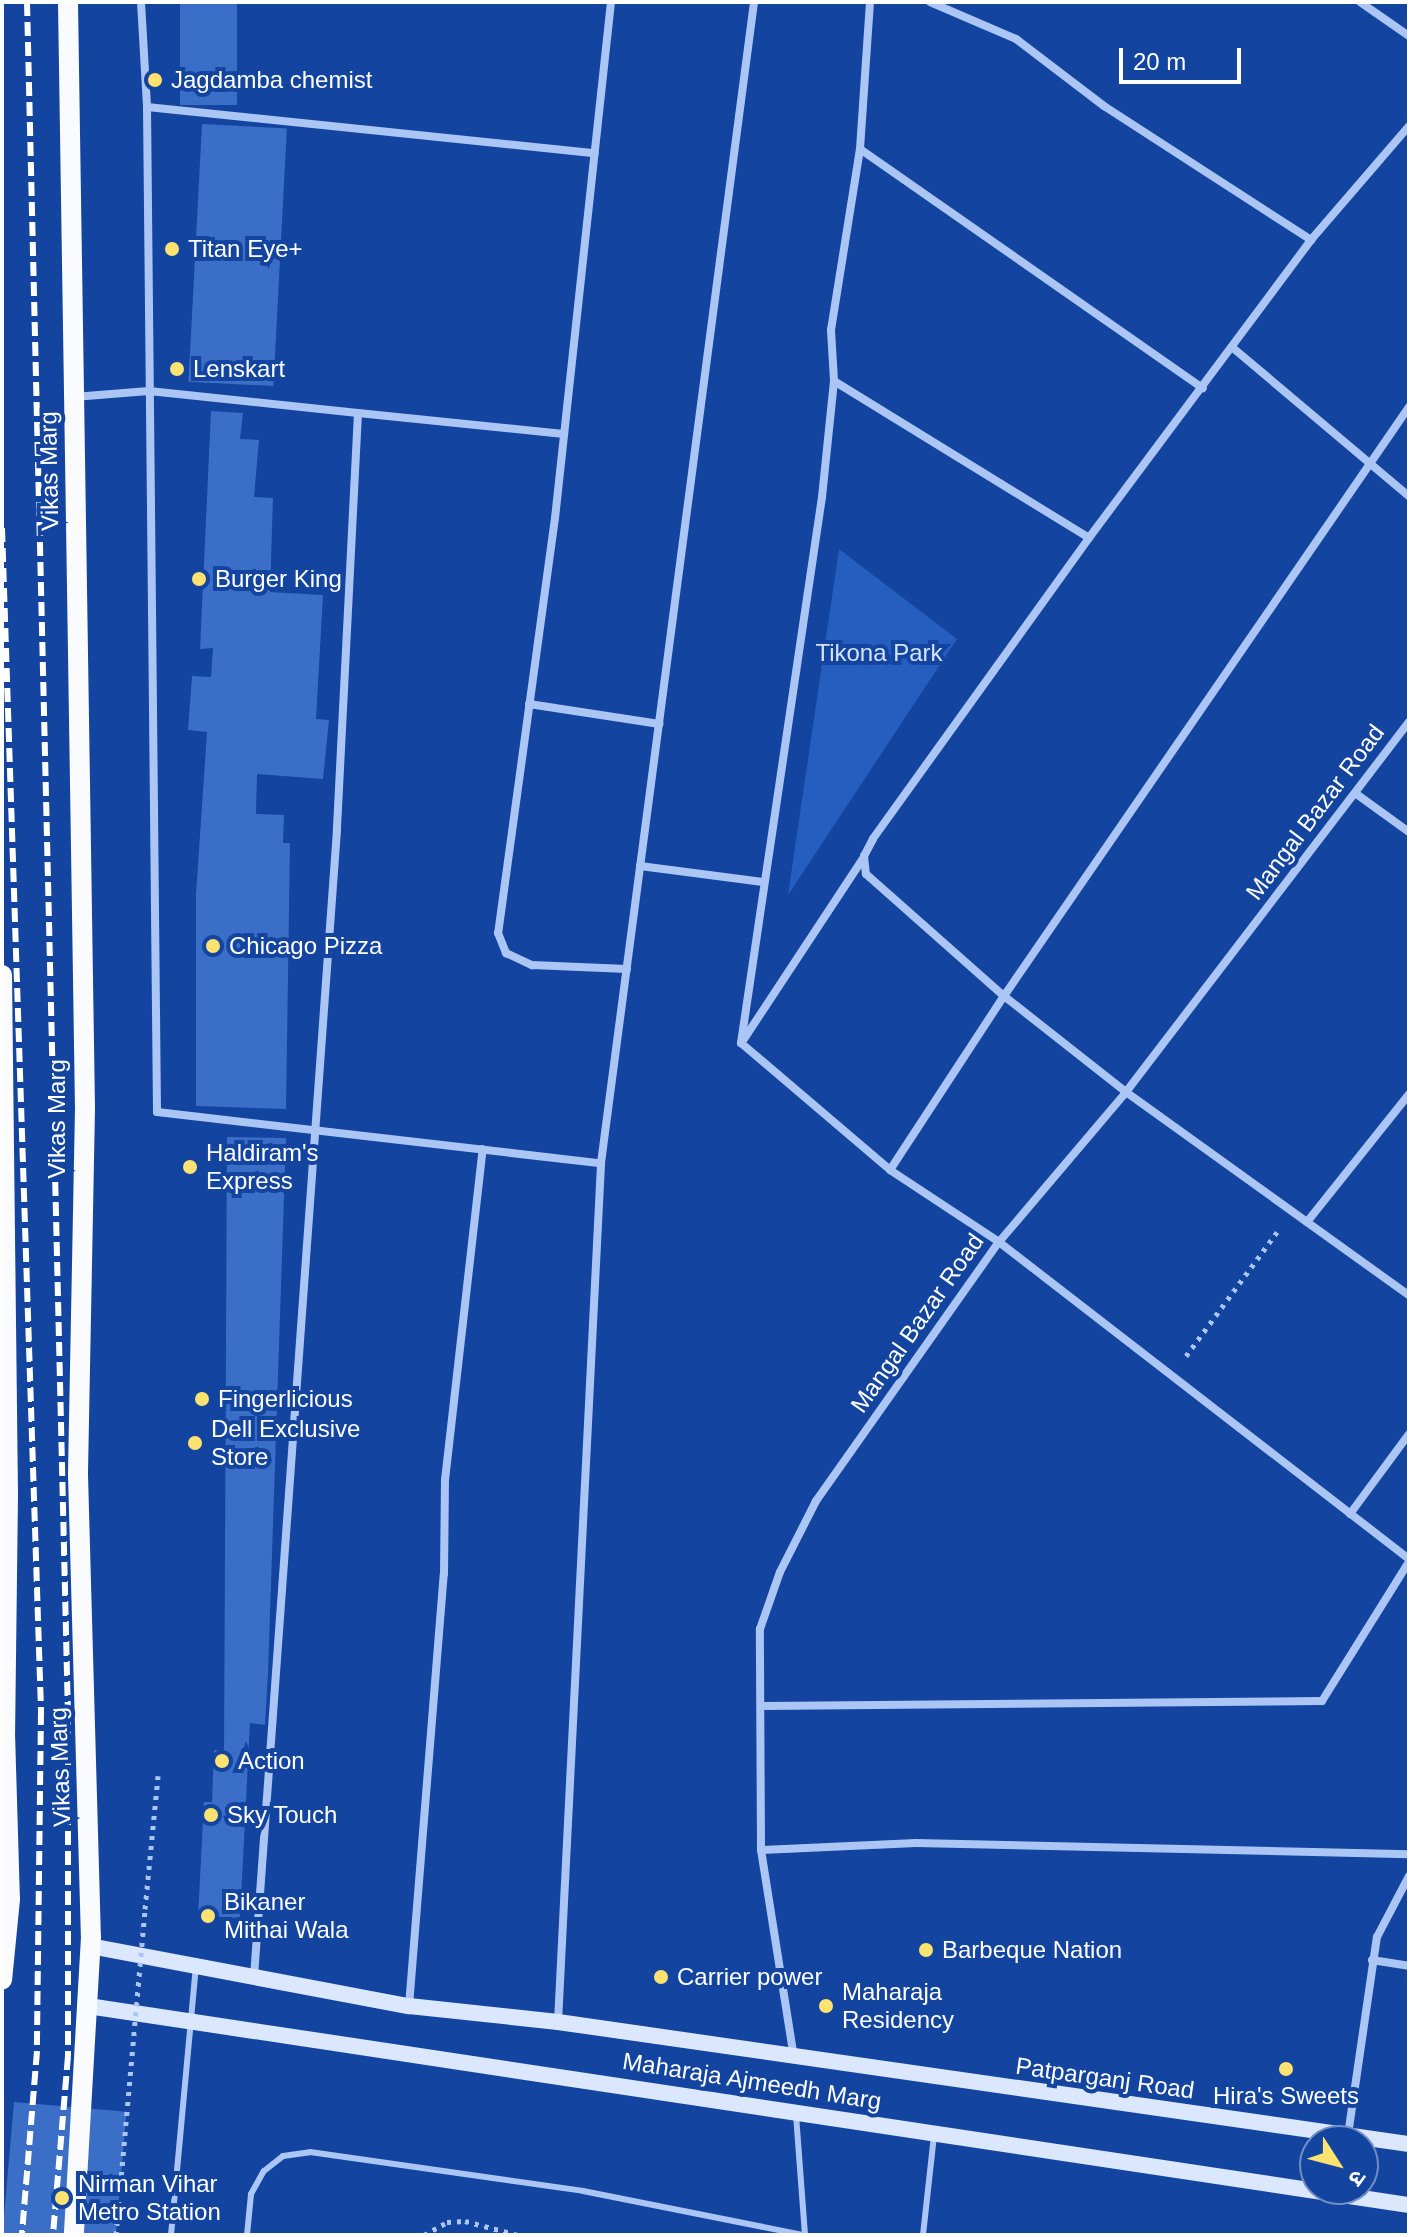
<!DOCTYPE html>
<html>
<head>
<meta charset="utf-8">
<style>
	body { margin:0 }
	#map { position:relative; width:1411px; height:2237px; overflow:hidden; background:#1244a0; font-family:Helvetica,"Noto Sans Devanagari",sans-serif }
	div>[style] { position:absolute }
	.green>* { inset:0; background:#255ebf }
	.building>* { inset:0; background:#3b6ec7; transform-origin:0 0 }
	.path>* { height:5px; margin-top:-2.5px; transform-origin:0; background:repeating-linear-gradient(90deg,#abc6f5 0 4px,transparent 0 10px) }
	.service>* { height:6px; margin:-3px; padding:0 3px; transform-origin:3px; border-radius:3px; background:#abc6f5 }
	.minor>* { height:8px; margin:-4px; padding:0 4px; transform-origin:4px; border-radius:4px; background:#abc6f5 }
	.secondary>* { height:16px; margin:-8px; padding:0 8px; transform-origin:8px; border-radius:8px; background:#dbe7fd }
	.primary>* { height:20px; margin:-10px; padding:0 10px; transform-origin:10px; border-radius:10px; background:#f9fbff }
	.rail>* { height:6px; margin-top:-3px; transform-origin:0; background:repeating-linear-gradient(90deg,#fff 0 14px,transparent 0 20px) }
	.path-bridge>* { height:5px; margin-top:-2.5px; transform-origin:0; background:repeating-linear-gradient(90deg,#abc6f5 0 4px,transparent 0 10px) }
	.dots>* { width:22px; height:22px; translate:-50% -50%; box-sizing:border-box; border:4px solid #1244a0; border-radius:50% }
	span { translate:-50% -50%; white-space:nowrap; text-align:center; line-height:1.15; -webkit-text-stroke:8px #1244a0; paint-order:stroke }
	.poi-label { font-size:24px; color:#fff }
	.left { translate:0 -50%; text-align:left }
	.street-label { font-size:24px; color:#fff }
	.park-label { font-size:24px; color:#d4e3fe }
	.frame { position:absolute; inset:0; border:4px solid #fff; pointer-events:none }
	.north { position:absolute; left:1299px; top:2125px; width:80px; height:80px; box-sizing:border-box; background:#1244a0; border:2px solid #718fc6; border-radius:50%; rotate:126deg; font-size:22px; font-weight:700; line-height:32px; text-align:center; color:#fff }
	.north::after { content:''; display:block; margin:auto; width:28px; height:36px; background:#ffe26f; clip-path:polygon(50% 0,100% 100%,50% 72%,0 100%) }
	.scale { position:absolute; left:1119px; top:48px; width:122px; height:36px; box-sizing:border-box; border:4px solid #fff; border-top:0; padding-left:10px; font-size:24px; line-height:28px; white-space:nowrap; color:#fff; -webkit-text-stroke:6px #1244a0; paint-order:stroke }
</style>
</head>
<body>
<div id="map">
	<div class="green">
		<i style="clip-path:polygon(839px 549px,957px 639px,788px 895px)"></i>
	</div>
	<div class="building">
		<i style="left:180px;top:2px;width:57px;height:103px"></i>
		<i style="left:202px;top:124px;width:85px;height:258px;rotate:3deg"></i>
		<i style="clip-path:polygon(211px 411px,243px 413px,240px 439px,259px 440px,254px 497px,273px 498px,270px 592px,323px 595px,316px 719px,329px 720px,323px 779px,257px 774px,256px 814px,284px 815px,283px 843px,290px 843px,286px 1109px,196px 1106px,196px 894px,207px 732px,188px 730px,192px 676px,211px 677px,213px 648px,200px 649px)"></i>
		<i style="clip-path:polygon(227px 1137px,286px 1138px,268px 1673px,265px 1725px,250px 1723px,240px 1918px,198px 1916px,204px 1802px,212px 1802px,214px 1750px,224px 1751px)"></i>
		<i style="left:14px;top:2102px;width:113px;height:134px;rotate:5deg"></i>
	</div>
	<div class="path">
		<i style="left:1186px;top:1356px;width:154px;rotate:-53.7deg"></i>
		<i style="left:145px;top:1909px;width:134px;rotate:-84.4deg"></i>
		<i style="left:424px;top:2235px;width:26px;rotate:-29deg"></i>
		<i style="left:447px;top:2222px;width:18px;rotate:-3deg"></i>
		<i style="left:465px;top:2221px;width:55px;rotate:14.8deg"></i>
	</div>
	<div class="service">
		<i style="left:796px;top:2115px;width:120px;rotate:85.7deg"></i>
		<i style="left:171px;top:2235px;width:268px;rotate:-84.7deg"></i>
		<i style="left:247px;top:2235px;width:41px;rotate:-84.4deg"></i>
		<i style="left:251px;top:2194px;width:26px;rotate:-61deg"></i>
		<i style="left:264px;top:2171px;width:24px;rotate:-38deg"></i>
		<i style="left:283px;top:2156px;width:27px;rotate:-8deg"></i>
		<i style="left:310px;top:2152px;width:276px;rotate:8.1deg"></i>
		<i style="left:583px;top:2191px;width:224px;rotate:11.3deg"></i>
		<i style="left:923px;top:2235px;width:100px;rotate:-83.7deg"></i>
	</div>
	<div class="minor">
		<i style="left:141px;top:2px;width:105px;rotate:86.7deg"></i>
		<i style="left:147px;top:107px;width:1005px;rotate:89.43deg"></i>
		<i style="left:157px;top:1112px;width:447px;rotate:6.6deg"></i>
		<i style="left:611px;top:2px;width:519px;rotate:96.19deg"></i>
		<i style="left:555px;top:518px;width:419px;rotate:97.8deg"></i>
		<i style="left:498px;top:933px;width:22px;rotate:68deg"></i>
		<i style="left:506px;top:953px;width:29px;rotate:25deg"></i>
		<i style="left:532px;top:965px;width:95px;rotate:2.4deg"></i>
		<i style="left:870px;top:2px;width:147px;rotate:93.9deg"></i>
		<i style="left:860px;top:149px;width:183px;rotate:99.1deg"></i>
		<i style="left:831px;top:330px;width:51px;rotate:86.6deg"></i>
		<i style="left:834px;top:381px;width:117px;rotate:95.9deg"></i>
		<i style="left:822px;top:497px;width:552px;rotate:98.44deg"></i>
		<i style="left:741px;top:1043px;width:196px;rotate:40.4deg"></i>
		<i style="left:890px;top:1170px;width:131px;rotate:33.4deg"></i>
		<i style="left:999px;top:1242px;width:518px;rotate:37.71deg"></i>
		<i style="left:930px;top:2px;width:94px;rotate:23.3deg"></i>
		<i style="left:1016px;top:39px;width:111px;rotate:37.3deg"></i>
		<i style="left:1104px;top:106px;width:247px;rotate:32.9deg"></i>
		<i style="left:1360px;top:2px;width:60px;rotate:34.8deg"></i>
		<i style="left:147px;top:107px;width:450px;rotate:5.9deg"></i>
		<i style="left:1409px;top:126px;width:150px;rotate:130.7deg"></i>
		<i style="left:1311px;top:240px;width:372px;rotate:126.7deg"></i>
		<i style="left:1089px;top:538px;width:370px;rotate:125.7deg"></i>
		<i style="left:873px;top:839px;width:19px;rotate:118deg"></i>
		<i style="left:864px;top:856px;width:18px;rotate:84deg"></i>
		<i style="left:866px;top:874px;width:184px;rotate:41.5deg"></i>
		<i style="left:1004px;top:996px;width:715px;rotate:-55.49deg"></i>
		<i style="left:860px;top:149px;width:418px;rotate:34.9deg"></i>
		<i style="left:1233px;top:348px;width:230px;rotate:40.1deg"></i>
		<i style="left:834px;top:381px;width:299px;rotate:31.6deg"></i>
		<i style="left:74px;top:397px;width:75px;rotate:-4.6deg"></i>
		<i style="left:149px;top:391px;width:210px;rotate:6deg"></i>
		<i style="left:358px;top:413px;width:418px;rotate:92.9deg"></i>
		<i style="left:337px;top:830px;width:1151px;rotate:94.14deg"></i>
		<i style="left:358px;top:413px;width:207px;rotate:5.8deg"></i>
		<i style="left:529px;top:704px;width:132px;rotate:8.7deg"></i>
		<i style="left:1355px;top:793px;width:67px;rotate:35.8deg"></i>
		<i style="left:640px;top:866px;width:124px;rotate:7.4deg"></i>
		<i style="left:744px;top:1039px;width:218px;rotate:-56.6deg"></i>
		<i style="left:890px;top:1170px;width:208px;rotate:-56.8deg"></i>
		<i style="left:1004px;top:996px;width:155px;rotate:38.2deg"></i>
		<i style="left:1126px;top:1092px;width:348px;rotate:35.7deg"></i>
		<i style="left:1307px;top:1222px;width:164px;rotate:-51.4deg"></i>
		<i style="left:1350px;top:1514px;width:99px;rotate:-53.6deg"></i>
		<i style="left:763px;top:1706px;width:559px;rotate:-0.51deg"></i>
		<i style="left:1322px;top:1701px;width:164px;rotate:-58deg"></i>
		<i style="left:761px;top:1850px;width:155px;rotate:-2.6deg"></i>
		<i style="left:916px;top:1843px;width:493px;rotate:1.3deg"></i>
		<i style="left:1372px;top:1960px;width:37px;rotate:9deg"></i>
		<i style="left:409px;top:2006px;width:433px;rotate:-85.4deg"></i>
		<i style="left:444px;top:1574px;width:94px;rotate:-89.4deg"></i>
		<i style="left:445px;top:1480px;width:333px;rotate:-83.5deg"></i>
		<i style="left:558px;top:2022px;width:860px;rotate:-87.13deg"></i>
		<i style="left:601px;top:1163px;width:1171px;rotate:-82.49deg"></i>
		<i style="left:794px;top:2058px;width:211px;rotate:-99deg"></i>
		<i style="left:761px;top:1850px;width:221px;rotate:-90.3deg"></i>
		<i style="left:760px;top:1629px;width:60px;rotate:-70.7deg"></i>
		<i style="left:780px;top:1572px;width:80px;rotate:-63.1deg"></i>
		<i style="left:816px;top:1501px;width:317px;rotate:-54.8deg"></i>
		<i style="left:999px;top:1242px;width:197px;rotate:-49.7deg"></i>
		<i style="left:1126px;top:1092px;width:466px;rotate:-52.6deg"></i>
		<i style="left:1348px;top:2135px;width:200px;rotate:-81.7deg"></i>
		<i style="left:1377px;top:1937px;width:69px;rotate:-62.3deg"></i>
	</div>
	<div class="secondary">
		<i style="left:90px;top:1946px;width:325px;rotate:10.7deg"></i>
		<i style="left:409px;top:2006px;width:150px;rotate:6.1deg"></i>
		<i style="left:558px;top:2022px;width:860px;rotate:8.16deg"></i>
		<i style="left:88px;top:2006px;width:1336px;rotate:8.57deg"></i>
	</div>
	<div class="primary">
		<i style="left:68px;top:2px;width:1106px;rotate:89.12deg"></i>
		<i style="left:85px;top:1108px;width:367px;rotate:91.1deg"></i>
		<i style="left:78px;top:1475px;width:462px;rotate:88.4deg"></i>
		<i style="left:91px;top:1937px;width:298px;rotate:93.3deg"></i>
		<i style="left:2px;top:975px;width:519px;rotate:89.34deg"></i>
		<i style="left:8px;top:1494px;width:239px;rotate:90.7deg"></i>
		<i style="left:5px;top:1733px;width:166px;rotate:88.3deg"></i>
		<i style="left:10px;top:1899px;width:81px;rotate:95.6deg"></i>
	</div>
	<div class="rail">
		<i style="left:27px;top:2px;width:1709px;rotate:88.63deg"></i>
		<i style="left:68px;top:1711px;width:345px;rotate:90deg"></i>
		<i style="left:68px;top:2056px;width:180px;rotate:94.8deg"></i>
		<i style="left:2px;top:528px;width:1184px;rotate:88.11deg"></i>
		<i style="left:41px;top:1711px;width:340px;rotate:90.7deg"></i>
		<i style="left:37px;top:2051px;width:185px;rotate:94.7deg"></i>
	</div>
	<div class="path-bridge">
		<i style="left:116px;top:2235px;width:327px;rotate:-84.9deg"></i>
	</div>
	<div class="dots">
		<i style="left:155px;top:80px;background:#ffe26f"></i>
		<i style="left:172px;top:249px;background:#ffe26f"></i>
		<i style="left:177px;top:369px;background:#ffe26f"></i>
		<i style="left:199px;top:579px;background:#ffe26f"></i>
		<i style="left:213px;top:946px;background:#ffe26f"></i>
		<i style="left:190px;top:1167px;background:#ffe26f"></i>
		<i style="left:202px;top:1399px;background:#ffe26f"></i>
		<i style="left:195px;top:1443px;background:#ffe26f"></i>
		<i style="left:222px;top:1761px;background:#ffe26f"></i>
		<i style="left:211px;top:1815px;background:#ffe26f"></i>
		<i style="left:208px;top:1916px;background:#ffe26f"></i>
		<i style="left:926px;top:1950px;background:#ffe26f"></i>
		<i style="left:661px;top:1977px;background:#ffe26f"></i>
		<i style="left:826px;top:2006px;background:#ffe26f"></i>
		<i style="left:1286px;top:2069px;background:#ffe26f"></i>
		<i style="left:62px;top:2198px;background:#ffe26f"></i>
	</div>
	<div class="poi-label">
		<span class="left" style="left:171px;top:80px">Jagdamba chemist</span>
		<span class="left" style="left:188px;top:249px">Titan Eye+</span>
		<span class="left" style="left:193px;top:369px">Lenskart</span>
		<span class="left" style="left:215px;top:579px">Burger King</span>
		<span class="left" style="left:229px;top:946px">Chicago Pizza</span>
		<span class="left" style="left:206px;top:1167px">Haldiram's<br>Express</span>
		<span class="left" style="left:218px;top:1399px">Fingerlicious</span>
		<span class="left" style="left:211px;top:1443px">Dell Exclusive<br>Store</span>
		<span class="left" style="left:238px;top:1761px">Action</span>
		<span class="left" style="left:227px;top:1815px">Sky Touch</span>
		<span class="left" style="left:224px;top:1916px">Bikaner<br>Mithai Wala</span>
		<span class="left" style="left:942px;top:1950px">Barbeque Nation</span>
		<span class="left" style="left:677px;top:1977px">Carrier power</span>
		<span class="left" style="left:842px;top:2006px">Maharaja<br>Residency</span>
		<span style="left:1286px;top:2096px">Hira's Sweets</span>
		<span class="left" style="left:78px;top:2198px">Nirman Vihar<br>Metro Station</span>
	</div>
	<div class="street-label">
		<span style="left:49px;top:471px;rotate:-91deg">Vikas Marg</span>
		<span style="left:1315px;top:812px;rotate:-53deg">Mangal Bazar Road</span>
		<span style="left:57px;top:1119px;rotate:-90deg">Vikas Marg</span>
		<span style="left:917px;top:1323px;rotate:-55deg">Mangal Bazar Road</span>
		<span style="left:60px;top:1767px;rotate:-92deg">Vikas Marg</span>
		<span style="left:1105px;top:2078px;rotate:8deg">Patparganj Road</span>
		<span style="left:752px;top:2081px;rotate:9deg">Maharaja Ajmeedh Marg</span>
	</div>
	<div class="park-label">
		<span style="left:879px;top:653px">Tikona Park</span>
	</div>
	<div class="frame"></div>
	<div class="north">उ</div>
	<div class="scale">20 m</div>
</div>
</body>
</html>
